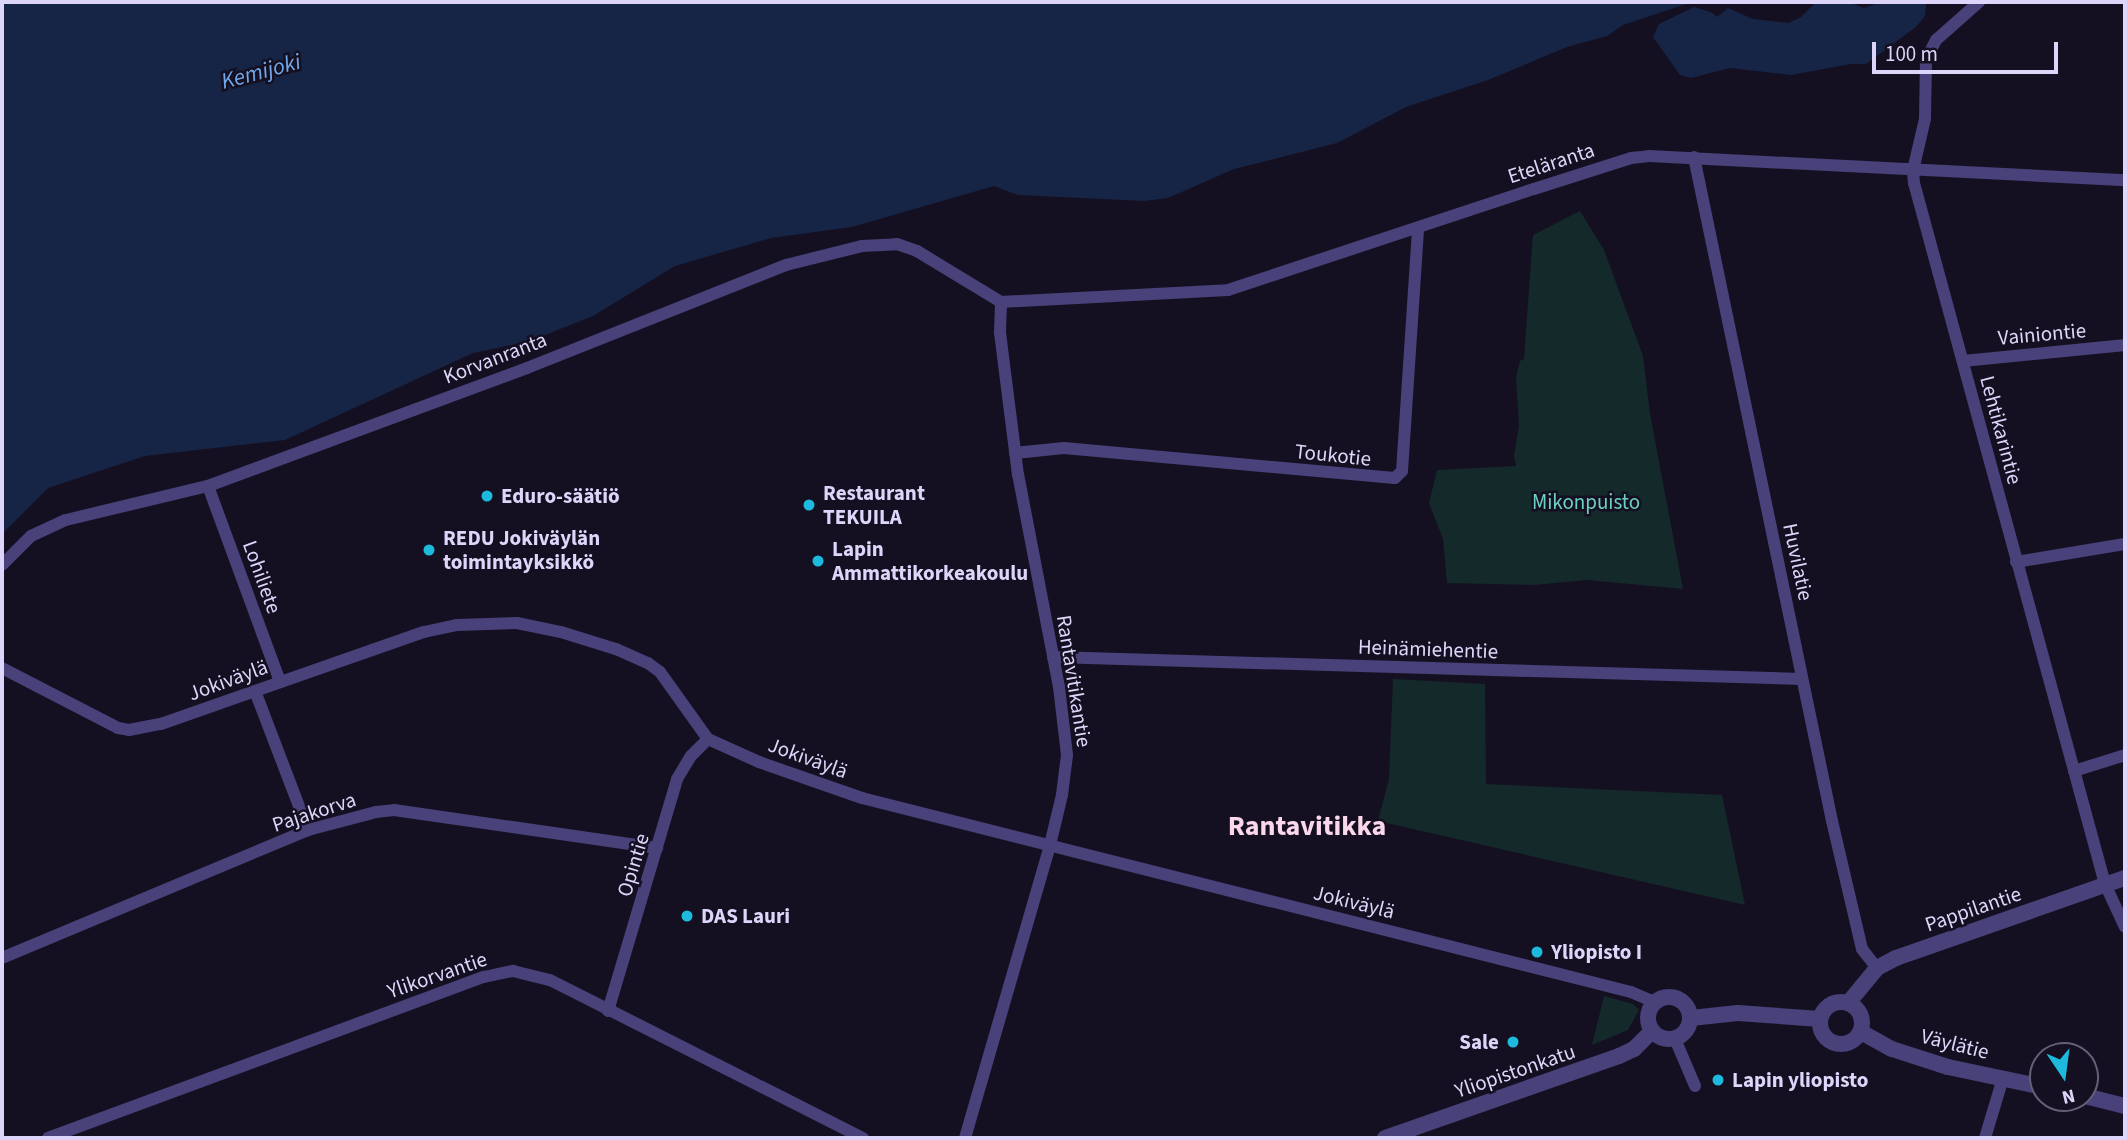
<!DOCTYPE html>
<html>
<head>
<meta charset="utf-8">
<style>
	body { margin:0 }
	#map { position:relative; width:2127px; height:1140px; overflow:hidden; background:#151021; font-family:"Source Sans 3",sans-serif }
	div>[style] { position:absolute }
	.green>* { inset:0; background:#14292a }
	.water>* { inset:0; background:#162445 }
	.minor>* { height:12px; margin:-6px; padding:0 6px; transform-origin:6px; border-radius:6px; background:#48417a }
	.tertiary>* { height:16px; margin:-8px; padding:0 8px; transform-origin:8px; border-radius:8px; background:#48417a }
	.tertiary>.ring { margin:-8px; padding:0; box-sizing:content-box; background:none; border:16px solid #48417a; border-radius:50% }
	.dots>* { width:19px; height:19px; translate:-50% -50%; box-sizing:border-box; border:4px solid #151021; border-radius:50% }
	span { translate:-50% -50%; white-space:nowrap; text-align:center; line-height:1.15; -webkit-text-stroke:5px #151021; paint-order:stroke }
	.street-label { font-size:21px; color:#ddd6fa }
	.poi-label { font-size:21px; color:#ddd6fa; font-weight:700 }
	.left { translate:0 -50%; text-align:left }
	.right { translate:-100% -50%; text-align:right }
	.park-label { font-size:21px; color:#6bd0c0 }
	.water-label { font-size:23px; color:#71a8ed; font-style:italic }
	.district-label { font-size:28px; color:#fad7ea; font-weight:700 }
	.frame { position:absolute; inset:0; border:4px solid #ddd6fa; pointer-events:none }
	.north { position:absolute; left:2029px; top:1042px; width:70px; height:70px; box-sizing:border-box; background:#151021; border:2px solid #655f78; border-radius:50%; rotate:167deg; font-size:19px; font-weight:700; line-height:28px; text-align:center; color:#ddd6fa }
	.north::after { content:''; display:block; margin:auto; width:24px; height:32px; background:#1dbade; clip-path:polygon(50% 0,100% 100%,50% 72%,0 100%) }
	.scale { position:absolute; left:1872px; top:42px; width:186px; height:32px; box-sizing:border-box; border:4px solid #ddd6fa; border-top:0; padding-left:9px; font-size:21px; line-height:24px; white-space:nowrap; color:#ddd6fa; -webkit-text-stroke:5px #151021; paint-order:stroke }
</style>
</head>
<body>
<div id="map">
	<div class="green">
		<i style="clip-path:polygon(1580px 211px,1604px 250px,1643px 356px,1650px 414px,1683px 589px,1587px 580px,1533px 585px,1447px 583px,1443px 539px,1429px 503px,1437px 470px,1516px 466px,1514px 456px,1519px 426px,1516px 377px,1520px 361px,1524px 359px,1533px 235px)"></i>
		<i style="clip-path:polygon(1393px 679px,1485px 684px,1486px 784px,1722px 795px,1745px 905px,1378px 821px,1389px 779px)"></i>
		<i style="clip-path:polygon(1604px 996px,1633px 1004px,1639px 1010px,1628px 1030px,1592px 1045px)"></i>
	</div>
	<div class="water">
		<i style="clip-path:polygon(2px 2px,1692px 2px,1623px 25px,1607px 36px,1567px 47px,1488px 80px,1406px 107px,1337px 143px,1234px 169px,1168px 198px,1144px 201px,1018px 195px,994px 186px,852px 227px,771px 238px,675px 266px,593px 316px,530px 341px,473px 353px,285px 440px,145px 456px,48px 488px,2px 534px)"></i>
		<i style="clip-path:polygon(1816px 2px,1848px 2px,1864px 8px,1881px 2px,1926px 2px,1926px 6px,1925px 16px,1916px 27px,1866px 64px,1851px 64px,1791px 75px,1730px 68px,1691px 78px,1680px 75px,1653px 37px,1659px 24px,1694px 7px,1713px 13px,1717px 17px,1728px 8px,1753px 19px,1789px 23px,1801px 17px)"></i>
	</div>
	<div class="minor">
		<i style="left:1979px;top:2px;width:57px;rotate:138.5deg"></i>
		<i style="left:1936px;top:40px;width:22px;rotate:117deg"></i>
		<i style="left:1926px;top:60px;width:59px;rotate:91deg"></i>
		<i style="left:1925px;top:119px;width:52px;rotate:103.2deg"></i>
		<i style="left:1913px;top:170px;width:13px;rotate:86deg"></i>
		<i style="left:1914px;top:183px;width:727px;rotate:74.76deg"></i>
		<i style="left:2105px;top:884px;width:47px;rotate:65.1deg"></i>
		<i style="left:1694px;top:157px;width:678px;rotate:78.26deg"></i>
		<i style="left:1832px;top:821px;width:131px;rotate:76.8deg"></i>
		<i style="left:1862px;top:949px;width:24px;rotate:52deg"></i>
		<i style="left:1001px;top:302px;width:227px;rotate:-3deg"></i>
		<i style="left:1228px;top:290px;width:322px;rotate:-18.3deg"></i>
		<i style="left:1534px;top:189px;width:102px;rotate:-17.7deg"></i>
		<i style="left:1631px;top:158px;width:18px;rotate:-6deg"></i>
		<i style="left:1649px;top:156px;width:477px;rotate:2.9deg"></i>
		<i style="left:1963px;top:361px;width:163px;rotate:-5.6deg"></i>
		<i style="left:1015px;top:453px;width:49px;rotate:-5.8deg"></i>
		<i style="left:1064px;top:448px;width:332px;rotate:5.2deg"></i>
		<i style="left:1395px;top:478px;width:10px;rotate:-45deg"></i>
		<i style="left:1402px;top:471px;width:243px;rotate:-86.2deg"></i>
		<i style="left:208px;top:486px;width:209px;rotate:69.8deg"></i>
		<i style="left:2016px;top:562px;width:110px;rotate:-9.4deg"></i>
		<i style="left:2px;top:565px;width:41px;rotate:-45deg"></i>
		<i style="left:31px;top:536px;width:38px;rotate:-25deg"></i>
		<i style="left:66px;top:520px;width:146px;rotate:-13.5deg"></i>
		<i style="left:208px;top:486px;width:340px;rotate:-20.3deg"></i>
		<i style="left:527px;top:368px;width:279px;rotate:-21.7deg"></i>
		<i style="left:786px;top:265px;width:78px;rotate:-14deg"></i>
		<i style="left:862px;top:246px;width:35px;rotate:-3deg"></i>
		<i style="left:897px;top:244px;width:21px;rotate:19deg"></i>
		<i style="left:917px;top:251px;width:98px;rotate:31.3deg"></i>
		<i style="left:1053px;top:657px;width:749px;rotate:1.68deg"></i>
		<i style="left:2px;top:668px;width:131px;rotate:27.3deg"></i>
		<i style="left:118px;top:728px;width:11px;rotate:10deg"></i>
		<i style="left:129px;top:730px;width:33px;rotate:-11deg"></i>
		<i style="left:161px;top:724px;width:279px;rotate:-19.3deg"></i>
		<i style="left:424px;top:632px;width:34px;rotate:-12deg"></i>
		<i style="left:457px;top:625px;width:60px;rotate:-1.9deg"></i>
		<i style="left:517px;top:623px;width:45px;rotate:11.6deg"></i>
		<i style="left:561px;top:632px;width:58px;rotate:17.2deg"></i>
		<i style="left:616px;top:649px;width:35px;rotate:24deg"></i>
		<i style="left:648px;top:663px;width:15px;rotate:37deg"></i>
		<i style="left:660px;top:672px;width:82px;rotate:54.4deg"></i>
		<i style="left:708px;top:739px;width:56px;rotate:24.3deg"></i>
		<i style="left:759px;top:762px;width:109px;rotate:19.3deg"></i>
		<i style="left:862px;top:798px;width:793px;rotate:14.16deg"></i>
		<i style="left:1631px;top:992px;width:26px;rotate:23deg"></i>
		<i style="left:255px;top:691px;width:149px;rotate:69.1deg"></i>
		<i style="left:2074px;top:771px;width:53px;rotate:-17.4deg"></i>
		<i style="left:2px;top:958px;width:332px;rotate:-22.7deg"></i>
		<i style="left:308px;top:830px;width:70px;rotate:-14.8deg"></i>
		<i style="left:376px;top:812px;width:18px;rotate:-6deg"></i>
		<i style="left:394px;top:810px;width:266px;rotate:8.2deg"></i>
		<i style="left:608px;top:1011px;width:242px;rotate:-73.4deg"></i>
		<i style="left:677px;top:779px;width:27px;rotate:-59deg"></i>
		<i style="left:691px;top:756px;width:24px;rotate:-45deg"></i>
		<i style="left:1675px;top:1039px;width:51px;rotate:66.9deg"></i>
		<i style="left:48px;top:1138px;width:465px;rotate:-20.3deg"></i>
		<i style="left:484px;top:977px;width:30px;rotate:-12deg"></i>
		<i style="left:513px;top:971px;width:38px;rotate:14deg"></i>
		<i style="left:550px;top:980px;width:351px;rotate:26.8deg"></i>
		<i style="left:965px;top:1138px;width:305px;rotate:-73.8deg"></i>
		<i style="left:1050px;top:845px;width:51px;rotate:-76.5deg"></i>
		<i style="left:1062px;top:795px;width:40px;rotate:-82.9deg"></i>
		<i style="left:1067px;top:755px;width:68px;rotate:-96.7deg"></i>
		<i style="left:1059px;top:687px;width:216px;rotate:-100.9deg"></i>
		<i style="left:1018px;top:475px;width:144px;rotate:-97.2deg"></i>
		<i style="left:1000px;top:332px;width:30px;rotate:-88deg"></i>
		<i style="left:1985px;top:1138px;width:63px;rotate:-73.3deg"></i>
	</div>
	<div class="tertiary">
		<i class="ring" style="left:1648px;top:997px;width:26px;height:26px"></i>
		<i class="ring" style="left:1820px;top:1002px;width:26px;height:26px"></i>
		<i style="left:1849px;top:1002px;width:44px;rotate:-50.5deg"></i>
		<i style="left:1877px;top:968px;width:21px;rotate:-28deg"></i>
		<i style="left:1896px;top:958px;width:243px;rotate:-19.3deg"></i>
		<i style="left:1691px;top:1018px;width:47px;rotate:-6.1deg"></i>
		<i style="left:1738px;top:1013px;width:82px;rotate:4.2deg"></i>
		<i style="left:1861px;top:1032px;width:35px;rotate:29deg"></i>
		<i style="left:1892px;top:1049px;width:59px;rotate:17.8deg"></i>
		<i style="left:1948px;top:1067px;width:97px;rotate:11.9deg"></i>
		<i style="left:2085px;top:1096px;width:41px;rotate:14deg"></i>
		<i style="left:1385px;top:1138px;width:248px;rotate:-19.3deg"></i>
		<i style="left:1619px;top:1056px;width:17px;rotate:-25deg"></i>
		<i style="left:1634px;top:1049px;width:25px;rotate:-45deg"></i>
	</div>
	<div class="dots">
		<i style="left:487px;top:496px;background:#1dbade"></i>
		<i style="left:809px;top:505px;background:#1dbade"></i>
		<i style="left:429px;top:550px;background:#1dbade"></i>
		<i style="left:818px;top:561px;background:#1dbade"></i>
		<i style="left:687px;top:916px;background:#1dbade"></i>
		<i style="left:1537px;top:952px;background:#1dbade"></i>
		<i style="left:1513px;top:1042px;background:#1dbade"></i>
		<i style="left:1718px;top:1080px;background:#1dbade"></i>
	</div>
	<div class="street-label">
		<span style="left:1551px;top:163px;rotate:-18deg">Eteläranta</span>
		<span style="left:2042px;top:334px;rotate:-5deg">Vainiontie</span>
		<span style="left:495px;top:358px;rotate:-21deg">Korvanranta</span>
		<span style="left:2001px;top:430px;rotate:75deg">Lehtikarintie</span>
		<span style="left:1333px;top:455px;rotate:6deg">Toukotie</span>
		<span style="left:1798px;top:562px;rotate:78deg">Huvilatie</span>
		<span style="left:262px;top:577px;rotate:70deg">Lohiliete</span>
		<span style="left:1428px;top:649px;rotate:2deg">Heinämiehentie</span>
		<span style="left:228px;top:680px;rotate:-20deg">Jokiväylä</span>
		<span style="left:1074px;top:681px;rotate:81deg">Rantavitikantie</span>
		<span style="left:808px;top:758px;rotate:20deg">Jokiväylä</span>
		<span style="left:314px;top:812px;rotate:-18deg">Pajakorva</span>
		<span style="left:633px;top:865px;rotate:-73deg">Opintie</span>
		<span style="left:1354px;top:902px;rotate:14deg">Jokiväylä</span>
		<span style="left:1973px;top:909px;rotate:-19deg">Pappilantie</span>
		<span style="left:437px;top:975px;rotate:-19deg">Ylikorvantie</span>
		<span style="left:1955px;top:1044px;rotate:14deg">Väylätie</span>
		<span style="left:1515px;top:1071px;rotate:-19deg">Yliopistonkatu</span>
	</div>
	<div class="poi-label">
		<span class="left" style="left:823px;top:505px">Restaurant<br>TEKUILA</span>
		<span class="left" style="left:501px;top:496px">Eduro-säätiö</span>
		<span class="left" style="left:443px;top:550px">REDU Jokiväylän<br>toimintayksikkö</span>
		<span class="left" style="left:832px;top:561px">Lapin<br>Ammattikorkeakoulu</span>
		<span class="left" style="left:701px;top:916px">DAS Lauri</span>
		<span class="left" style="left:1551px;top:952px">Yliopisto I</span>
		<span class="right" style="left:1499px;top:1042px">Sale</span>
		<span class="left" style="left:1732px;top:1080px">Lapin yliopisto</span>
	</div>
	<div class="park-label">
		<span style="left:1586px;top:502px">Mikonpuisto</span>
	</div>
	<div class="water-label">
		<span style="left:261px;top:72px;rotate:-15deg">Kemijoki</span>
	</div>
	<div class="district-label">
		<span style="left:1307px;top:826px">Rantavitikka</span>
	</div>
	<div class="frame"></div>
	<div class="north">N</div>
	<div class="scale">100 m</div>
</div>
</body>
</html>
